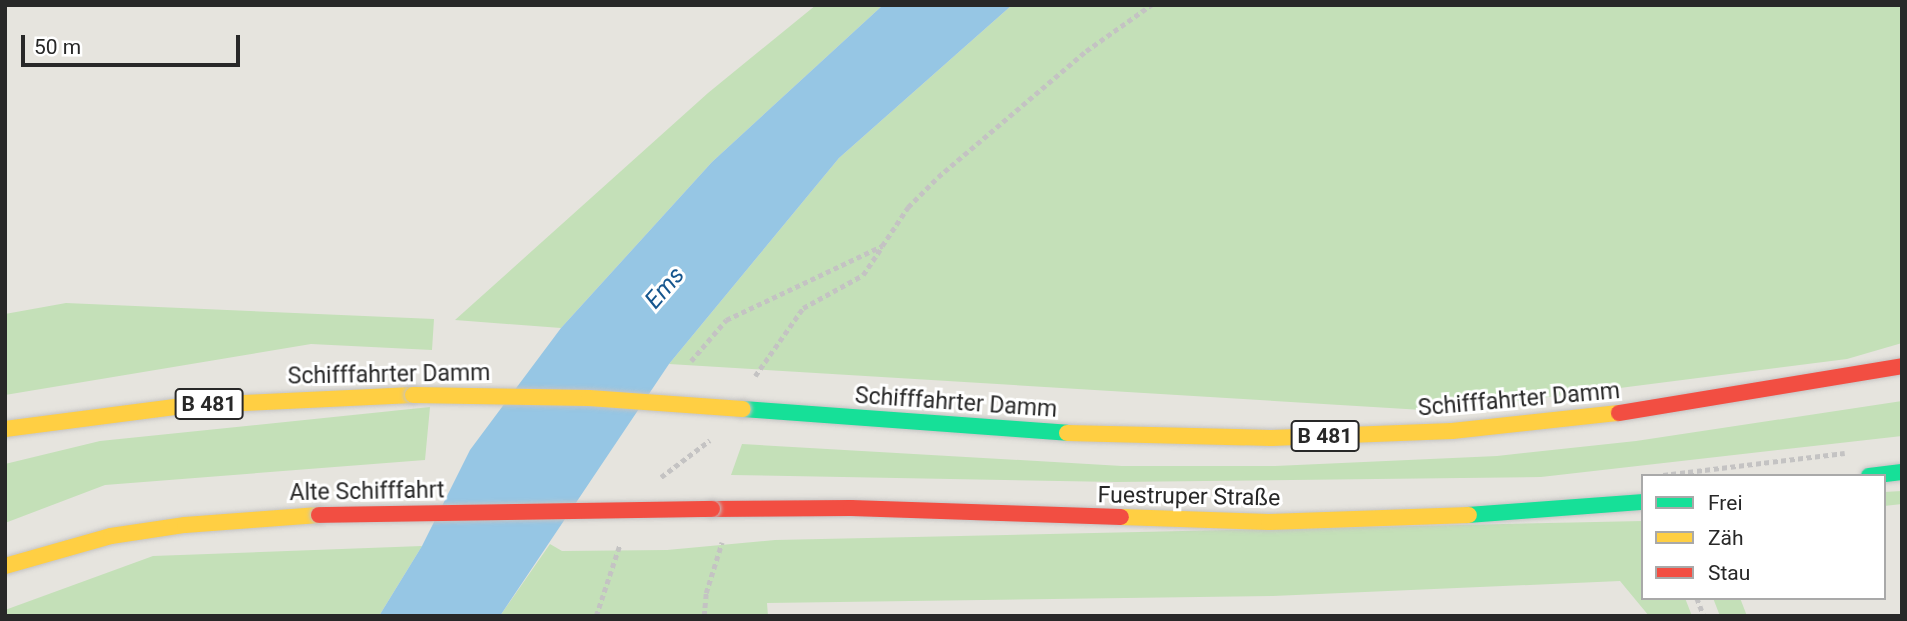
<!DOCTYPE html>
<html>
<head>
<meta charset="utf-8">
<style>
	body { margin:0 }
	#map { position:relative; width:1907px; height:621px; overflow:hidden; background:#e6e4de; font-family:Roboto,sans-serif }
	div>[style] { position:absolute }
	.green>* { inset:0; background:#c4e0b8 }
	.water>* { inset:0; background:#96c6e4 }
	.path>* { height:4.5px; margin-top:-2.25px; transform-origin:0; background:repeating-linear-gradient(90deg,#c4c3c3 0 5px,transparent 0 8.5px) }
	.roads { filter:drop-shadow(0 0 2px #c4c3c3) drop-shadow(0 0 2px #c4c3c3) }
	.fast>* { height:16px; margin:-8px; padding:0 8px; transform-origin:8px; border-radius:8px; background:#16e098 }
	.slow>* { height:16px; margin:-8px; padding:0 8px; transform-origin:8px; border-radius:8px; background:#ffcf43 }
	.jam>* { height:16px; margin:-8px; padding:0 8px; transform-origin:8px; border-radius:8px; background:#f24e42 }
	.bridges { filter:drop-shadow(0 0 2px #c4c3c3) drop-shadow(0 0 2px #c4c3c3) }
	.slow-bridge>* { height:16px; margin:-8px; padding:0 8px; transform-origin:8px; border-radius:8px; background:#ffcf43 }
	.jam-bridge>* { height:16px; margin:-8px; padding:0 8px; transform-origin:8px; border-radius:8px; background:#f24e42 }
	span { translate:-50% -50%; white-space:nowrap; text-align:center; line-height:1.15; -webkit-text-stroke:6px #fff; paint-order:stroke }
	.shield-label span { padding:2px 5px; background:#fff; border:2px solid; border-radius:5px; -webkit-text-stroke-width:0 }
	.shield-label { font-size:21px; color:#282828; font-weight:700 }
	.street-label { font-size:23px; color:#282828 }
	.water-label { font-size:24px; color:#16568e; font-style:italic }
	.frame { position:absolute; inset:0; border:7px solid #282828; pointer-events:none }
	.legend { position:absolute; left:1641px; top:474px; width:245px; height:126px; box-sizing:border-box; background:#fff; border:2px solid #a9a9a9; margin:0; padding:9px 12px; list-style:none; font-size:21px; color:#282828 }
	.legend li { display:flex; align-items:center; gap:14px; height:35px }
	.legend b { width:35px; border:2px solid #a9a9a9 }
	.scale { position:absolute; left:21px; top:35px; width:219px; height:32px; box-sizing:border-box; border:4px solid #282828; border-top:0; padding-left:9px; font-size:21px; line-height:24px; white-space:nowrap; color:#282828; -webkit-text-stroke:5px #fff; paint-order:stroke }
</style>
</head>
<body>
<div id="map">
	<div class="green">
		<i style="clip-path:polygon(816px 5px,883px 5px,712px 162px,561px 328px,455px 320px,708px 93px)"></i>
		<i style="clip-path:polygon(1012px 5px,1902px 5px,1902px 343px,1847px 359px,1439px 411px,669px 364px,839px 158px)"></i>
		<i style="clip-path:polygon(66px 303px,434px 319px,432px 350px,311px 344px,5px 395px,5px 314px)"></i>
		<i style="clip-path:polygon(1902px 401px,1902px 436px,1541px 477px,1116px 482px,731px 475px,742px 444px,1122px 466px,1275px 466px,1497px 456px,1636px 441px)"></i>
		<i style="clip-path:polygon(430px 407px,425px 460px,105px 485px,5px 523px,5px 464px,100px 441px)"></i>
		<i style="clip-path:polygon(1902px 491px,1902px 504px,1884px 506px,1884px 492px)"></i>
		<i style="clip-path:polygon(1643px 521px,1643px 598px,1685px 598px,1692px 616px,1649px 616px,1620px 581px,1273px 596px,767px 603px,768px 616px,500px 616px,550px 544px,562px 551px,667px 550px,775px 540px)"></i>
		<i style="clip-path:polygon(422px 546px,379px 616px,5px 616px,5px 610px,153px 556px)"></i>
		<i style="clip-path:polygon(1713px 598px,1740px 598px,1747px 616px,1720px 616px)"></i>
	</div>
	<div class="water">
		<i style="clip-path:polygon(883px 5px,1012px 5px,839px 158px,669px 364px,500px 616px,379px 616px,422px 546px,470px 450px,561px 328px,712px 162px)"></i>
	</div>
	<div class="path">
		<i style="left:691px;top:361px;width:54px;rotate:-49.5deg"></i>
		<i style="left:726px;top:320px;width:173px;rotate:-25.4deg"></i>
		<i style="left:882px;top:246px;width:47px;rotate:-56.3deg"></i>
		<i style="left:908px;top:207px;width:42px;rotate:-45deg"></i>
		<i style="left:938px;top:177px;width:194px;rotate:-40.4deg"></i>
		<i style="left:1086px;top:51px;width:80px;rotate:-35.3deg"></i>
		<i style="left:755px;top:376px;width:83px;rotate:-54.8deg"></i>
		<i style="left:803px;top:308px;width:68px;rotate:-28.8deg"></i>
		<i style="left:863px;top:275px;width:32px;rotate:-56deg"></i>
		<i style="left:1663px;top:475px;width:183px;rotate:-6.9deg"></i>
		<i style="left:661px;top:477px;width:61px;rotate:-37.1deg"></i>
		<i style="left:1697px;top:598px;width:19px;rotate:69deg"></i>
		<i style="left:596px;top:616px;width:76px;rotate:-71.6deg"></i>
		<i style="left:704px;top:616px;width:23px;rotate:-85deg"></i>
		<i style="left:706px;top:593px;width:53px;rotate:-72.6deg"></i>
	</div>
	<div class="roads">
		<div class="fast">
			<i style="left:743px;top:409px;width:325px;rotate:4.2deg"></i>
			<i style="left:1869px;top:476px;width:33px;rotate:-7deg"></i>
			<i style="left:1469px;top:515px;width:174px;rotate:-4.3deg"></i>
		</div>
		<div class="slow">
			<i style="left:5px;top:429px;width:177px;rotate:-7.4deg"></i>
			<i style="left:181px;top:406px;width:232px;rotate:-2.7deg"></i>
			<i style="left:1067px;top:433px;width:204px;rotate:1.4deg"></i>
			<i style="left:1271px;top:438px;width:181px;rotate:-2.2deg"></i>
			<i style="left:1452px;top:431px;width:168px;rotate:-6.2deg"></i>
			<i style="left:1121px;top:517px;width:148px;rotate:1.9deg"></i>
			<i style="left:1269px;top:522px;width:200px;rotate:-2deg"></i>
			<i style="left:5px;top:566px;width:110px;rotate:-15.8deg"></i>
			<i style="left:111px;top:536px;width:75px;rotate:-8.5deg"></i>
			<i style="left:185px;top:525px;width:134px;rotate:-4.3deg"></i>
		</div>
		<div class="jam">
			<i style="left:1619px;top:413px;width:287px;rotate:-9.4deg"></i>
			<i style="left:712px;top:509px;width:139px;rotate:-0.4deg"></i>
			<i style="left:851px;top:508px;width:270px;rotate:1.9deg"></i>
		</div>
	</div>
	<div class="bridges">
		<div class="slow-bridge">
			<i style="left:413px;top:395px;width:176px;rotate:1deg"></i>
			<i style="left:589px;top:398px;width:154px;rotate:4.1deg"></i>
		</div>
		<div class="jam-bridge">
			<i style="left:319px;top:515px;width:393px;rotate:-0.9deg"></i>
		</div>
	</div>
	<div class="shield-label">
		<span style="left:209px;top:404px">B 481</span>
		<span style="left:1325px;top:436px">B 481</span>
	</div>
	<div class="street-label">
		<span style="left:389px;top:375px;rotate:-1deg">Schifffahrter Damm</span>
		<span style="left:1519px;top:400px;rotate:-5deg">Schifffahrter Damm</span>
		<span style="left:956px;top:403px;rotate:4deg">Schifffahrter Damm</span>
		<span style="left:367px;top:492px;rotate:-1deg">Alte Schifffahrt</span>
		<span style="left:1189px;top:497px;rotate:1deg">Fuestruper Straße</span>
	</div>
	<div class="water-label">
		<span style="left:665px;top:288px;rotate:-49deg">Ems</span>
	</div>
	<div class="frame"></div>
	<ul class="legend">
	<li><b style="height:9px;background:#16e098"></b>Frei</li>
	<li><b style="height:9px;background:#ffcf43"></b>Zäh</li>
	<li><b style="height:9px;background:#f24e42"></b>Stau</li>
	</ul>
	<div class="scale">50 m</div>
</div>
</body>
</html>
